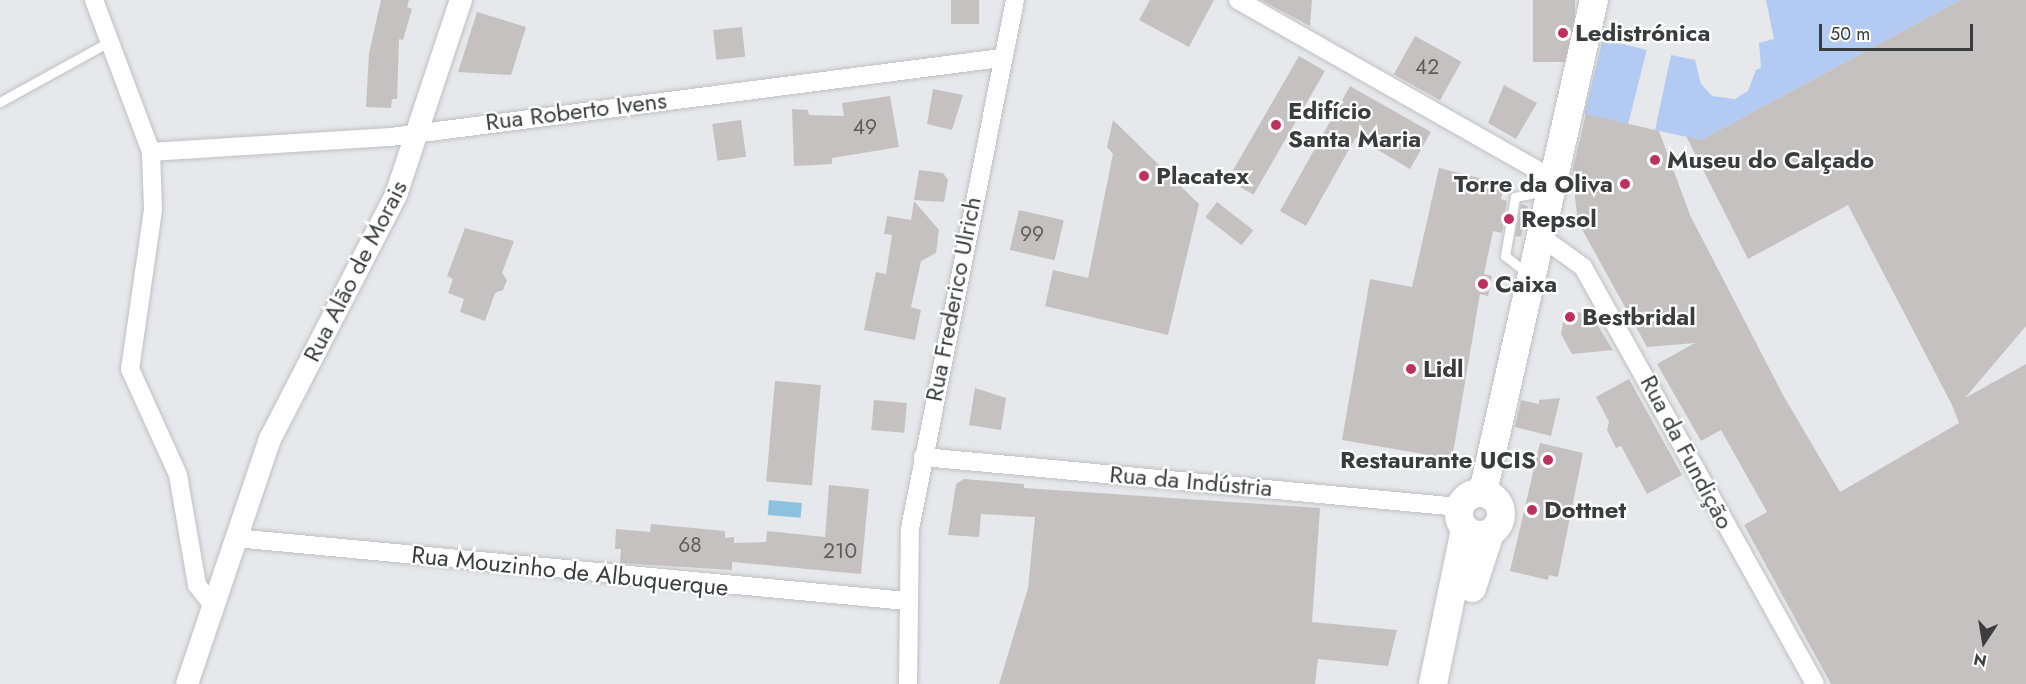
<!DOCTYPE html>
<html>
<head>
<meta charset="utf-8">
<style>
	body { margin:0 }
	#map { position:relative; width:2026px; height:684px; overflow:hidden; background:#e7e8eb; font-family:Jost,sans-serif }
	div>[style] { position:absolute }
	.green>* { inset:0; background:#b3caf3; transform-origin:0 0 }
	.water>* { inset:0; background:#8dc2df; transform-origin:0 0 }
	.building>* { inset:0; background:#c5c1c1; transform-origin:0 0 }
	.roads { filter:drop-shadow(0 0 2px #bfc0c2) drop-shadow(0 0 2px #bfc0c2) }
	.service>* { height:9px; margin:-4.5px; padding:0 4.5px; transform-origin:4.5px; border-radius:4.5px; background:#fff }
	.minor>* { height:18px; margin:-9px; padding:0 9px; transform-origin:9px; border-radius:9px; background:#fff }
	.tertiary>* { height:22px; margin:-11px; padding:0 11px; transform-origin:11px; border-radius:11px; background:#fff }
	.primary>* { height:28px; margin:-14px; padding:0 14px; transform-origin:14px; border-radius:14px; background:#fff }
	.primary>.ring { margin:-14px; padding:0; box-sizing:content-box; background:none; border:28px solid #fff; border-radius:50% }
	.dots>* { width:16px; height:16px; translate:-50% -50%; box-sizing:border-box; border:3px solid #fff; border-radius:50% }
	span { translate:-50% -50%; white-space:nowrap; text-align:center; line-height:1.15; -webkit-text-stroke:4.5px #fff; paint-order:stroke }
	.number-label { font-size:21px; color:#5e5d5e }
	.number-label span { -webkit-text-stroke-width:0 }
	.poi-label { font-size:24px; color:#3b3c3d; font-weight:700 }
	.left { translate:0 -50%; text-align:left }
	.right { translate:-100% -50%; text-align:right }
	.street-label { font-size:24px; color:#3b3c3d }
	.north { position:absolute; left:1954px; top:612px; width:60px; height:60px; -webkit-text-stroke:4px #fff; paint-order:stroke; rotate:192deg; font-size:16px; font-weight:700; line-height:24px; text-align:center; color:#3b3c3d }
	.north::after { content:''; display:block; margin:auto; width:21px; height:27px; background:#3b3c3d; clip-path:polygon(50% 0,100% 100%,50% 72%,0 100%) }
	.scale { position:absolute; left:1819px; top:24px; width:154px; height:27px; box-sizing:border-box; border:3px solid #3b3c3d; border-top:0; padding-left:8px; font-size:18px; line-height:21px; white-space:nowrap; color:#3b3c3d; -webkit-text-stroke:4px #fff; paint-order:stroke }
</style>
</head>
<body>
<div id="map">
	<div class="green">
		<i style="clip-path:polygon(1766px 0,1960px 0,1701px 140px,1655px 130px,1671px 55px,1695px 60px,1701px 84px,1712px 96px,1735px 99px,1748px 91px,1756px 70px,1761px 68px,1759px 43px,1774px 39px)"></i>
		<i style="left:1603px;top:39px;width:45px;height:77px;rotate:14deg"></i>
	</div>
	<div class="water">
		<i style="left:769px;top:500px;width:33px;height:15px;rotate:5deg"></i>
	</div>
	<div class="building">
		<i style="clip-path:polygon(381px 0,409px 0,407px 7px,412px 9px,403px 40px,399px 39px,397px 99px,392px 99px,391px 108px,366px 107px,369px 53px)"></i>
		<i style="left:951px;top:0;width:28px;height:24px"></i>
		<i style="clip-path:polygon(1150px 0,1214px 0,1189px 47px,1139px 20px)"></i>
		<i style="clip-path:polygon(1261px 0,1312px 0,1310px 26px,1272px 6px)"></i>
		<i style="left:1533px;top:0;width:42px;height:62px"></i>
		<i style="clip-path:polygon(1960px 0,2026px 0,2026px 326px,1965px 398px,2026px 364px,2026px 684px,1831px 684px,1744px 525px,1767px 512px,1721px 430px,1701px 441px,1657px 364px,1695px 343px,1647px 347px,1578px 222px,1572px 173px,1586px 114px,1659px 131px,1690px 215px,1783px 395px,1840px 492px,1959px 423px,1952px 405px,1848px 205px,1748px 259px,1686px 136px,1701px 140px)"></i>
		<i style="clip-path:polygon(477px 12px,526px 27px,511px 75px,458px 72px)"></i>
		<i style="left:742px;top:27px;width:30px;height:29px;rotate:84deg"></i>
		<i style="left:1415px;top:36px;width:53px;height:44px;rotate:29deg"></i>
		<i style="left:1299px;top:56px;width:30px;height:143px;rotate:30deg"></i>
		<i style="clip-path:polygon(1504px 85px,1537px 103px,1516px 139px,1488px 123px)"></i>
		<i style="clip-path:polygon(1350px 86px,1431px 132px,1410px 169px,1356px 137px,1306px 226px,1280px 211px)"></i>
		<i style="clip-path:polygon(933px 89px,963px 95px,952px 130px,927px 124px)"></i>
		<i style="clip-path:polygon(890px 96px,899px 147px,832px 158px,832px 164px,794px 166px,792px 109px,808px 110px,809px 115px,844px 116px,842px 103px)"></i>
		<i style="left:741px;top:120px;width:37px;height:29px;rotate:82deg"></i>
		<i style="clip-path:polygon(1113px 120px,1199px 204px,1168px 335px,1045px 306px,1053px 270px,1088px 278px,1113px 154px,1107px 147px)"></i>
		<i style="clip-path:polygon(1439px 168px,1504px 184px,1501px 199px,1507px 201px,1502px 233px,1493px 231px,1484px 274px,1492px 276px,1488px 296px,1480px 294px,1452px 459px,1342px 440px,1370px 279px,1412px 287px)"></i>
		<i style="clip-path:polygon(919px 170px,943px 173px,948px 180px,944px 202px,914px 200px)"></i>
		<i style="clip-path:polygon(914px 201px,939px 230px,936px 253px,921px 261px,911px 307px,921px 310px,915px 340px,864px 330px,876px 272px,886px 274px,892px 235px,884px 234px,887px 216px,911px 220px)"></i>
		<i style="left:1217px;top:202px;width:46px;height:19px;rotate:38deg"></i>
		<i style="clip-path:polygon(1521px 204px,1528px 206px,1521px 237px,1515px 236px)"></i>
		<i style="left:1019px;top:210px;width:46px;height:41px;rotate:13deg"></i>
		<i style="clip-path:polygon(465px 228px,514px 241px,502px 273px,507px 280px,503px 290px,495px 293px,485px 321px,460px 312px,464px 299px,448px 293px,453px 279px,447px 276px)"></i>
		<i style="clip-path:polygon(1565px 312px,1590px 313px,1613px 350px,1572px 354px,1561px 334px)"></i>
		<i style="clip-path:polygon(1629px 379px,1682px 475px,1647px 494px,1621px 446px,1616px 448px,1607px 430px,1609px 422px,1596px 397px)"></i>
		<i style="left:775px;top:381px;width:46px;height:101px;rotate:5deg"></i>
		<i style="clip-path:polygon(975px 388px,1006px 398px,1001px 430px,969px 425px)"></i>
		<i style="clip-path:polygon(1560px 398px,1551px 436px,1515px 427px,1521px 400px,1539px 404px,1539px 400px)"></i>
		<i style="left:874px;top:400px;width:33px;height:30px;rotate:5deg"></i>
		<i style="clip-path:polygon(1540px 443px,1583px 453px,1558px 577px,1549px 575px,1548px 580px,1510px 571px)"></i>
		<i style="clip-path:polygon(964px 479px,1024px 484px,1024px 488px,1320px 508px,1312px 622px,1397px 630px,1388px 666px,1318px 659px,1315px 684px,999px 684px,1028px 588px,1035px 517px,981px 514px,979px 537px,948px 535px,956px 484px)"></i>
		<i style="clip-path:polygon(829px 485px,869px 489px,861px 574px,732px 562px,732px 570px,620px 563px,621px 549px,615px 549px,616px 529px,650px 532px,651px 524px,725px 531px,725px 538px,734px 537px,734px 543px,766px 542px,767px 531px,825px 537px)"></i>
	</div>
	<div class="roads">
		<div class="service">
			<i style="left:0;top:102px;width:122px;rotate:-28.9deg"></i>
			<i style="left:1527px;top:273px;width:28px;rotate:-142deg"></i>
			<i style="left:1505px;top:256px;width:60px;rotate:-80.4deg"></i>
			<i style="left:1515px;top:197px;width:32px;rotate:-11deg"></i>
		</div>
		<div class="minor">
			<i style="left:94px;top:0;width:162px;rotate:69.4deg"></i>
			<i style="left:151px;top:152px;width:58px;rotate:88deg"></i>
			<i style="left:153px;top:210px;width:161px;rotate:98.2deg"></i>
			<i style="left:130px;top:369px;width:116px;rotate:65.6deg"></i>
			<i style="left:178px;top:475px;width:112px;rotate:80.2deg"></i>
			<i style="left:197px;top:585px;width:23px;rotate:52deg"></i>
			<i style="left:1238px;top:0;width:362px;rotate:29.6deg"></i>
			<i style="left:151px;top:152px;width:240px;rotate:-3.6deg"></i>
			<i style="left:391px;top:137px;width:615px;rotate:-7.38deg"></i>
			<i style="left:1540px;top:236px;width:53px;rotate:35.8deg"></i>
			<i style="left:1583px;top:267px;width:477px;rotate:60.9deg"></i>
			<i style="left:923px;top:457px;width:538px;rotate:5.33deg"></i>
			<i style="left:235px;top:538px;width:674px;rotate:5.36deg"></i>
			<i style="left:908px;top:684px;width:155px;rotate:-89.3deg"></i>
			<i style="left:910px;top:529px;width:539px;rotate:-78.77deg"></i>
		</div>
		<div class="tertiary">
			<i style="left:187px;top:684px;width:259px;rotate:-71.3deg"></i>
			<i style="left:270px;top:439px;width:275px;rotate:-62.7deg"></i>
			<i style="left:396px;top:195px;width:206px;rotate:-71.6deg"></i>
		</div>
		<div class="primary">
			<i style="left:1483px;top:492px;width:504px;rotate:-77.29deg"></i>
			<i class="ring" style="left:1459px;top:493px;width:14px;height:14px"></i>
			<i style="left:1472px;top:588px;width:58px;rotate:-71.9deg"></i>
			<i style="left:1433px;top:684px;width:157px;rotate:-78.3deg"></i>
		</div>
	</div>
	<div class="dots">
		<i style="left:1563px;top:33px;background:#be3060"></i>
		<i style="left:1276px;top:125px;background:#be3060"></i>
		<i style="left:1655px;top:160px;background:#be3060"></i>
		<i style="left:1144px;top:176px;background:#be3060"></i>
		<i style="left:1625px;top:184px;background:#be3060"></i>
		<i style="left:1509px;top:219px;background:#be3060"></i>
		<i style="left:1483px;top:284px;background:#be3060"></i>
		<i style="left:1570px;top:317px;background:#be3060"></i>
		<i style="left:1411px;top:369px;background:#be3060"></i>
		<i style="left:1548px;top:460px;background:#be3060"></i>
		<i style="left:1532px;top:510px;background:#be3060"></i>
	</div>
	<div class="number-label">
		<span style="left:1427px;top:67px">42</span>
		<span style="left:865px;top:127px">49</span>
		<span style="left:1032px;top:234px">99</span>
		<span style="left:690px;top:545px">68</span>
		<span style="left:840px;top:551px">210</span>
	</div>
	<div class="poi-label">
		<span class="left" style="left:1575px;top:33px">Ledistrónica</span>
		<span class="left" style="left:1288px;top:125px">Edifício<br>Santa Maria</span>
		<span class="left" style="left:1667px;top:160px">Museu do Calçado</span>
		<span class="left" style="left:1156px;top:176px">Placatex</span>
		<span class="right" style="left:1613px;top:184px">Torre da Oliva</span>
		<span class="left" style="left:1521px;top:219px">Repsol</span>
		<span class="left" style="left:1495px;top:284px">Caixa</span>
		<span class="left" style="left:1582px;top:317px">Bestbridal</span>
		<span class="left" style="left:1423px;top:369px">Lidl</span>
		<span class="right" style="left:1536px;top:460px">Restaurante UCIS</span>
		<span class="left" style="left:1544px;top:510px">Dottnet</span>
	</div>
	<div class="street-label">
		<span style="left:576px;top:111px;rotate:-7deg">Rua Roberto Ivens</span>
		<span style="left:355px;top:271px;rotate:-63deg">Rua Alão de Morais</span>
		<span style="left:953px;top:299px;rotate:-79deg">Rua Frederico Ulrich</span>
		<span style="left:1687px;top:452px;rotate:62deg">Rua da Fundição</span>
		<span style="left:1191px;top:481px;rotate:5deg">Rua da Indústria</span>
		<span style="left:570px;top:571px;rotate:6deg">Rua Mouzinho de Albuquerque</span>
	</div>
	<div class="north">N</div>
	<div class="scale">50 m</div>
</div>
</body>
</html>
